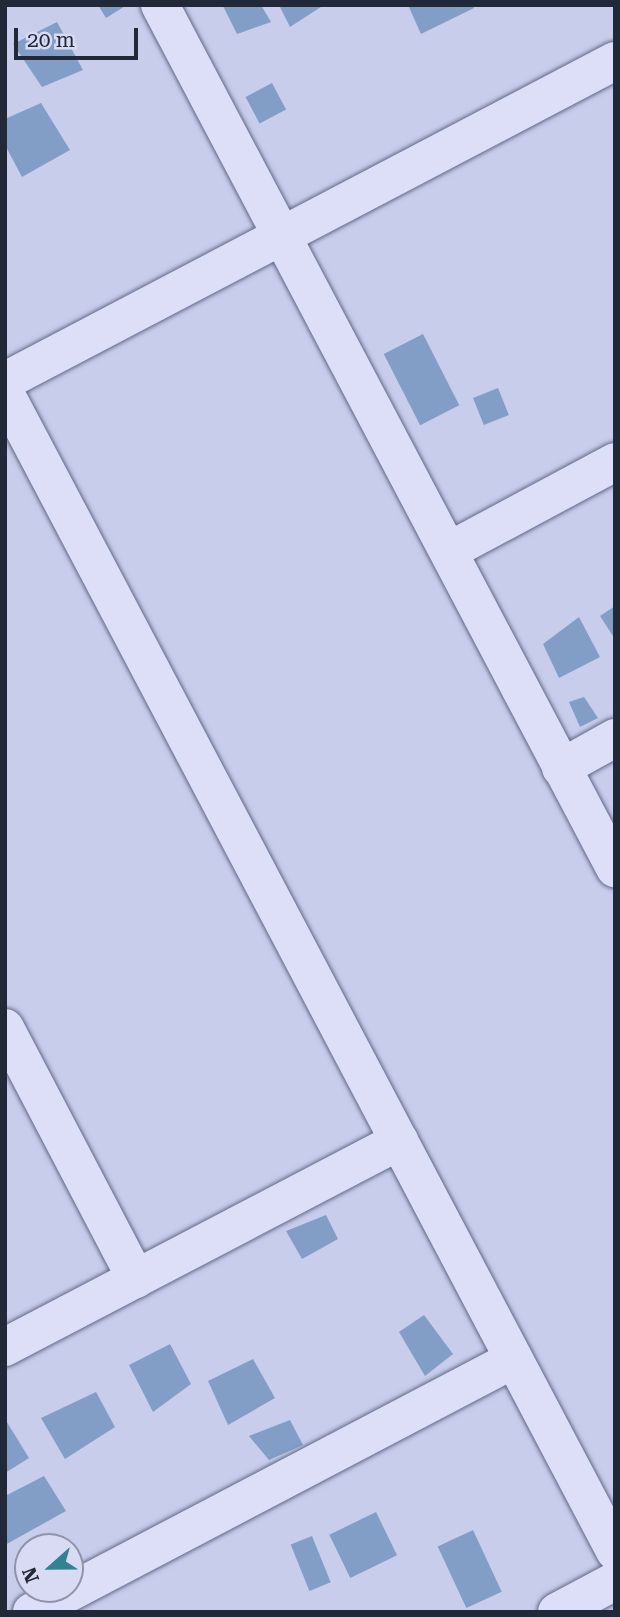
<!DOCTYPE html>
<html>
<head>
<meta charset="utf-8">
<style>
	body { margin:0 }
	#map { position:relative; width:620px; height:1617px; overflow:hidden; background:#c9cdec; font-family:"Roboto Serif",serif }
	div>[style] { position:absolute }
	.building>* { inset:0; background:#829ec7; transform-origin:0 0 }
	.roads { filter:drop-shadow(0 0 2px #5f6a87) drop-shadow(0 0 2px #5f6a87) }
	.street>* { height:38px; margin:-19px; padding:0 19px; transform-origin:19px; border-radius:19px; background:#dcdff7 }
	span { translate:-50% -50%; white-space:nowrap; text-align:center; line-height:1.15; -webkit-text-stroke:5px #d8dbf3; paint-order:stroke }
	.frame { position:absolute; inset:0; border:7px solid #212938; pointer-events:none }
	.north { position:absolute; left:14px; top:1533px; width:70px; height:70px; box-sizing:border-box; background:#d8dbf3; border:2px solid #8f94a8; border-radius:50%; rotate:249deg; font-size:19px; font-weight:700; line-height:28px; text-align:center; color:#212938 }
	.north::after { content:''; display:block; margin:auto; width:24px; height:32px; background:#338191; clip-path:polygon(50% 0,100% 100%,50% 72%,0 100%) }
	.scale { position:absolute; left:14px; top:28px; width:124px; height:32px; box-sizing:border-box; border:4px solid #212938; border-top:0; padding-left:9px; font-size:21px; line-height:24px; white-space:nowrap; color:#212938; -webkit-text-stroke:5px #d8dbf3; paint-order:stroke }
</style>
</head>
<body>
<div id="map">
	<div class="building">
		<i style="clip-path:polygon(98px 5px,127px 5px,106px 18px)"></i>
		<i style="clip-path:polygon(261px 5px,271px 22px,237px 34px,223px 6px)"></i>
		<i style="clip-path:polygon(279px 5px,324px 5px,290px 27px)"></i>
		<i style="clip-path:polygon(408px 5px,473px 5px,474px 8px,421px 34px)"></i>
		<i style="clip-path:polygon(57px 22px,83px 70px,42px 87px,13px 44px)"></i>
		<i style="left:272px;top:83px;width:30px;height:30px;rotate:62deg"></i>
		<i style="clip-path:polygon(41px 103px,70px 150px,22px 177px,5px 145px,5px 119px)"></i>
		<i style="left:423px;top:334px;width:80px;height:44px;rotate:63deg"></i>
		<i style="left:498px;top:388px;width:29px;height:27px;rotate:68deg"></i>
		<i style="clip-path:polygon(615px 606px,615px 635px,613px 636px,600px 616px)"></i>
		<i style="clip-path:polygon(579px 617px,600px 657px,559px 678px,543px 644px)"></i>
		<i style="clip-path:polygon(584px 697px,598px 718px,580px 727px,569px 702px)"></i>
		<i style="clip-path:polygon(326px 1215px,338px 1239px,302px 1259px,286px 1231px)"></i>
		<i style="clip-path:polygon(424px 1315px,453px 1354px,425px 1376px,399px 1332px)"></i>
		<i style="clip-path:polygon(170px 1344px,191px 1384px,153px 1412px,129px 1365px)"></i>
		<i style="clip-path:polygon(253px 1359px,275px 1398px,228px 1425px,208px 1381px)"></i>
		<i style="clip-path:polygon(96px 1392px,115px 1427px,65px 1459px,41px 1418px)"></i>
		<i style="clip-path:polygon(5px 1419px,29px 1458px,5px 1473px)"></i>
		<i style="clip-path:polygon(290px 1420px,303px 1445px,269px 1460px,249px 1436px)"></i>
		<i style="clip-path:polygon(44px 1476px,66px 1511px,5px 1545px,5px 1496px)"></i>
		<i style="left:376px;top:1512px;width:48px;height:52px;rotate:64deg"></i>
		<i style="left:473px;top:1530px;width:68px;height:39px;rotate:65deg"></i>
		<i style="left:312px;top:1536px;width:50px;height:23px;rotate:68deg"></i>
	</div>
	<div class="roads">
		<div class="street">
			<i style="left:160px;top:5px;width:976px;rotate:62.2deg"></i>
			<i style="left:5px;top:381px;width:689px;rotate:-27.68deg"></i>
			<i style="left:5px;top:393px;width:1309px;rotate:62.22deg"></i>
			<i style="left:449px;top:551px;width:188px;rotate:-28.2deg"></i>
			<i style="left:561px;top:768px;width:62px;rotate:-29.1deg"></i>
			<i style="left:5px;top:1028px;width:283px;rotate:62.4deg"></i>
			<i style="left:5px;top:1347px;width:445px;rotate:-27.6deg"></i>
			<i style="left:32px;top:1612px;width:544px;rotate:-27.69deg"></i>
			<i style="left:557px;top:1612px;width:66px;rotate:-28.1deg"></i>
		</div>
	</div>
	<div class="frame"></div>
	<div class="north">N</div>
	<div class="scale">20 m</div>
</div>
</body>
</html>
